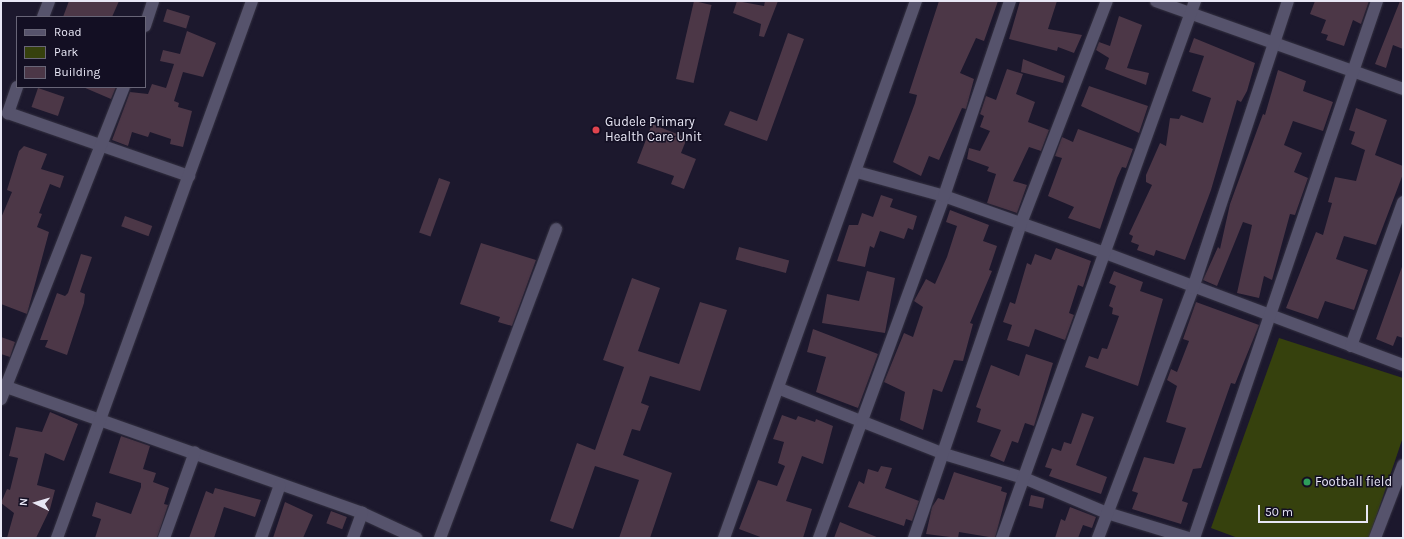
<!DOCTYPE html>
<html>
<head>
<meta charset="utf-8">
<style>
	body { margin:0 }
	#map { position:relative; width:1404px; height:539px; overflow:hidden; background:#1c182d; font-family:Karla,sans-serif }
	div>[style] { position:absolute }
	.green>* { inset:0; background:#36410d }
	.building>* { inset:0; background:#4c3747; transform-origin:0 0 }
	.roads { filter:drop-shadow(0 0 1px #343141) drop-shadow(0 0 1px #343141) }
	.minor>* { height:12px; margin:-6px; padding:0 6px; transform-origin:6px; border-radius:6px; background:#56536c }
	.dots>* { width:11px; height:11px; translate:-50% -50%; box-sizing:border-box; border:2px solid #130f23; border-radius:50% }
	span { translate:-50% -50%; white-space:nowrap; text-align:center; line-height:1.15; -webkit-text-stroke:3px #130f23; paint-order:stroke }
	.poi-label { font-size:13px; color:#e8e7f5 }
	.left { translate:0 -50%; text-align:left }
	.frame { position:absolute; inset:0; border:2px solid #e8e7f5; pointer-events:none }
	.legend { position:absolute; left:16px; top:16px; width:130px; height:72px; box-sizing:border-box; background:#130f23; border:1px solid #686577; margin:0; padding:5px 7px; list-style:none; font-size:12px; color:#e8e7f5 }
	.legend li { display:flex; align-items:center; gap:8px; height:20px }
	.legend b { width:20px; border:1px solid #686577 }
	.north { position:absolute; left:16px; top:483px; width:40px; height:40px; -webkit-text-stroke:3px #130f23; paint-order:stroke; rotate:275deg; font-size:11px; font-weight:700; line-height:16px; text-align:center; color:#e8e7f5 }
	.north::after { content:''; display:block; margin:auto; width:14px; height:18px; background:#e8e7f5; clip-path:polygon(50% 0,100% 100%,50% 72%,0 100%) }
	.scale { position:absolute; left:1258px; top:505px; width:110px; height:18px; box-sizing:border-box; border:2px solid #e8e7f5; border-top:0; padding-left:5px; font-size:12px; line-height:14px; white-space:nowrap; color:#e8e7f5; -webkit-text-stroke:3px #130f23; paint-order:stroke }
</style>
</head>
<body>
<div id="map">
	<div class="green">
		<i style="clip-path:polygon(1279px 338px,1403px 378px,1403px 437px,1369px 538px,1238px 538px,1211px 528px)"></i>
	</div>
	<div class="building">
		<i style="clip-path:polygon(69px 1px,119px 1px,112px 17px,63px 17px)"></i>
		<i style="left:694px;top:1px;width:18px;height:80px;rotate:13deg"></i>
		<i style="clip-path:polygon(737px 1px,764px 6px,765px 1px,778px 1px,764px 37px,759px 36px,761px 24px,733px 13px)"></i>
		<i style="clip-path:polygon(939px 1px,998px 1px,984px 41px,976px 38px,960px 73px,974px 79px,966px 109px,962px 108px,939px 160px,929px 156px,921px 176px,893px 162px,915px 103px,917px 95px,909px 93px)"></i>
		<i style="clip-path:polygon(1020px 1px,1057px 1px,1048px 29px,1082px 35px,1074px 53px,1058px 47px,1057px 51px,1009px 39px)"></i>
		<i style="clip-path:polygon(1315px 1px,1369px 1px,1361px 24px,1353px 20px,1344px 46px,1326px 40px,1328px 35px,1321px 33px,1326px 20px,1310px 14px)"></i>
		<i style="clip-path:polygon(1400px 1px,1403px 1px,1403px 49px,1393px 45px,1386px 68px,1375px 64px)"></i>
		<i style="left:167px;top:9px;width:24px;height:13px;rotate:17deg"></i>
		<i style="clip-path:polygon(1119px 16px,1142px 25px,1127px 68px,1149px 73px,1146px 85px,1105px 69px,1109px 58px,1096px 50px,1099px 42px,1110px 46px)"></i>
		<i style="clip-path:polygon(187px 31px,216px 43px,203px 77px,183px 72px,174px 101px,179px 103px,178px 107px,192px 111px,183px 147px,170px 144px,171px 139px,150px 132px,148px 137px,132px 132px,128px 146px,112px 140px,130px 92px,148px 94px,152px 84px,166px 88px,174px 64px,160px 61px,163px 50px,180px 54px)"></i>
		<i style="clip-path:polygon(788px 33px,804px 39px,767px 141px,724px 125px,730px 111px,757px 121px)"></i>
		<i style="clip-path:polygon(1194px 38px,1255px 63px,1247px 91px,1241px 102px,1237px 100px,1211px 190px,1185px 260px,1156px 250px,1154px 256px,1137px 250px,1139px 245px,1131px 242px,1133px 236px,1129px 234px,1152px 185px,1146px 182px,1146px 175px,1160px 143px,1166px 146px,1170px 118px,1179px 119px,1181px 115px,1203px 123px,1211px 98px,1192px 91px,1204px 56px,1189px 52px)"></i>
		<i style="clip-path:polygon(1023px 59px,1065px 76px,1063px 83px,1021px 72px)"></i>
		<i style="clip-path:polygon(1007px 69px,1023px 74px,1016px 94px,1035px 102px,1028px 122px,1049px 130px,1041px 151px,1029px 147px,1013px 181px,1027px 185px,1017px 213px,987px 203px,996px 174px,987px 171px,989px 167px,967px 159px,969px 148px,980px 151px,990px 131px,980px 127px,984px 116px,980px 114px,986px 96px,996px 100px)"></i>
		<i style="clip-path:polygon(1278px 70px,1306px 81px,1303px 91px,1333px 102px,1323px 131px,1293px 121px,1284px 145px,1302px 153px,1294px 172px,1308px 178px,1295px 215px,1290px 214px,1272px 280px,1264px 276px,1259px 298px,1237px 293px,1252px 225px,1243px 222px,1217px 286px,1203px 280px,1218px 247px,1220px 249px,1230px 204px,1263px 114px,1265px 115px)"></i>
		<i style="clip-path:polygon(1089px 86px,1148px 106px,1139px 133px,1081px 106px)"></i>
		<i style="clip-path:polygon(83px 87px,116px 87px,111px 99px)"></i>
		<i style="left:38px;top:88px;width:28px;height:20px;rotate:19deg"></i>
		<i style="clip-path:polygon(1356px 108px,1387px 120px,1375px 155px,1403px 166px,1403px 174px,1376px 245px,1344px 236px,1336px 259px,1368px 270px,1354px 310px,1325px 301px,1318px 319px,1286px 308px,1316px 232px,1323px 235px,1332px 203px,1328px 202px,1335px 177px,1356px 181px,1365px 150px,1351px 144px,1355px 132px,1349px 130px)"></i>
		<i style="clip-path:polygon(652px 124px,687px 138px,681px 153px,696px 159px,684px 189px,671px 184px,674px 176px,637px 163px)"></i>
		<i style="clip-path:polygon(1078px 129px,1133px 149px,1126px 168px,1122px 167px,1117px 178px,1100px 229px,1068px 218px,1074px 207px,1048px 196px,1062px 158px,1055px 156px,1062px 137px,1073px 142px)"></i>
		<i style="clip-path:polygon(24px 146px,47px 154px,41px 169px,64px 176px,60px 188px,50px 184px,39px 213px,42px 214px,37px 227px,49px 232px,27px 314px,1px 304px,1px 218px,12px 192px,7px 190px,19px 151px)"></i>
		<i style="left:439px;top:178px;width:12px;height:58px;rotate:20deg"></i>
		<i style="clip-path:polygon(881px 195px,893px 199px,890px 207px,917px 216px,913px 230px,908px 228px,904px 239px,880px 231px,874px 248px,870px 246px,865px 267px,837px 261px,849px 225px,858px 225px,862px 213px,873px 217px)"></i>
		<i style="clip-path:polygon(950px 210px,989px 225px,983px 241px,997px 246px,989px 270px,992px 271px,970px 323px,973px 324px,963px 361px,954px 360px,942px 392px,933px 389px,923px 430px,900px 420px,905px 392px,884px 382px,904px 333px,913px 337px,923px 307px,914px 301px,926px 279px,935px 284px,947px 257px,957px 226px,946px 222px)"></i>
		<i style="left:125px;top:216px;width:29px;height:11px;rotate:20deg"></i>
		<i style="clip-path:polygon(481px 243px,536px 260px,512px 326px,498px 322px,500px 317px,460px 304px)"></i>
		<i style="left:739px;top:247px;width:52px;height:13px;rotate:15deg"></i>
		<i style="clip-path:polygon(1056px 248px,1091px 261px,1083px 287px,1078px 285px,1069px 313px,1074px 315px,1065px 340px,1035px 329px,1029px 347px,1007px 340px,1012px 325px,1003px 322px,1010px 302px,1015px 304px,1027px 263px,1031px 265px,1035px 254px,1051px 260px)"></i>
		<i style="clip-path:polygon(81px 254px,92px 257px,80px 292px,85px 294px,84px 303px,67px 355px,45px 347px,48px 340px,40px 340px,57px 293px,65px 296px,68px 293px)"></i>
		<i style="clip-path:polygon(1403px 264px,1403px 338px,1397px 336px,1393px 346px,1376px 339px)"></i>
		<i style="clip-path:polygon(867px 271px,895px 278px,885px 333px,822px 323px,827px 294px,859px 301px)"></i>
		<i style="clip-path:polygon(1114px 271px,1143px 282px,1140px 291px,1163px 299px,1138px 386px,1085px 367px,1089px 356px,1098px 359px,1102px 348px,1107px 349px,1119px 316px,1112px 314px,1113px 308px,1109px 306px,1116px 286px,1109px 283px)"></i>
		<i style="clip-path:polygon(632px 278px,660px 288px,638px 351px,679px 364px,700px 302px,727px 310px,700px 391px,650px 376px,641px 403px,649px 406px,640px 431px,632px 429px,623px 455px,672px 473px,650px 538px,619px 538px,639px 480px,595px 466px,573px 529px,550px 521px,577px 443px,595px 450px,624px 367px,603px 360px)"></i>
		<i style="clip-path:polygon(1196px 302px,1259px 325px,1235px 384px,1231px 383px,1201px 468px,1193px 469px,1182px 501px,1188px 503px,1181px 524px,1132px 509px,1138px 493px,1132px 491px,1144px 457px,1174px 464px,1186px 428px,1166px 422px,1177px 386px,1167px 380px,1171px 369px,1177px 372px,1189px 341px,1183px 339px)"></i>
		<i style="clip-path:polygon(813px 329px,878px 354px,858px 408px,816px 392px,826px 357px,807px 352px)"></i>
		<i style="clip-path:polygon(1px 337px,15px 342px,10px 357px,1px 354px)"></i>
		<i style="clip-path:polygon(1026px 354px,1053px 363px,1034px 426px,1025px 423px,1018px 443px,1012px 441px,1004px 462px,990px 456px,1001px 430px,977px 422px,981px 409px,976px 407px,991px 365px,1019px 376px)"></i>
		<i style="clip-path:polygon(50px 412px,78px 424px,64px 461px,45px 453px,37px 485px,55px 490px,50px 509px,36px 538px,7px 538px,14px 513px,1px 503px,7px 489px,10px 490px,18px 458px,9px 456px,16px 427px,42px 432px)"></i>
		<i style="clip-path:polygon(1082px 413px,1094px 417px,1076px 465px,1107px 477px,1101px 494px,1049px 476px,1052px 469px,1045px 467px,1052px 448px,1061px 451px,1064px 442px,1071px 444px)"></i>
		<i style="clip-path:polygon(782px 415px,796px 420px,798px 416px,815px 422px,816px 419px,833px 426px,823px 464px,802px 456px,786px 501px,812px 509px,803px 538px,763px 538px,739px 529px,758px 480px,777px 486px,785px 466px,778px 463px,784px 442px,773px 439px)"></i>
		<i style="clip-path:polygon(121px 436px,150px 446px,143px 469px,156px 473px,153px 482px,169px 488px,164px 504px,168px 505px,157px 538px,95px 538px,101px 519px,92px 516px,96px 502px,131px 514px,141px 487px,141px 483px,109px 473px)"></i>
		<i style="clip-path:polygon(881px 466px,892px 468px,885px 488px,919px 501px,912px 521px,906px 519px,904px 526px,848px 507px,859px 481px,864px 484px,868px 469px,878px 472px)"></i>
		<i style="clip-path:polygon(954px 472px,1002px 487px,1001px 491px,1007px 493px,995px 538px,959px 532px,958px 538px,926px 534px,932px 507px,938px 498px,944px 500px)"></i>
		<i style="clip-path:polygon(215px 488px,261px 500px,255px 517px,224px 507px,214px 538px,189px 538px,206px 491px,213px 494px)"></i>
		<i style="left:1031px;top:495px;width:14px;height:11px;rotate:12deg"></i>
		<i style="clip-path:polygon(285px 502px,313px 515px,303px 538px,273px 538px)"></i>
		<i style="clip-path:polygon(1070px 507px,1096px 517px,1092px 528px,1083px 525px,1078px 538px,1055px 538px,1061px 519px,1065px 521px)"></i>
		<i style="left:331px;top:511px;width:17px;height:13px;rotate:21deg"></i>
		<i style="clip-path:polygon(840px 522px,879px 538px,834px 538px)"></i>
	</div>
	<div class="roads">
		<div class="minor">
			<i style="left:1156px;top:1px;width:262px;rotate:19.6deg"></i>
			<i style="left:43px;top:17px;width:17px;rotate:-69deg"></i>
			<i style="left:145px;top:26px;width:26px;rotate:-72deg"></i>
			<i style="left:17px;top:87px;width:28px;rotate:109deg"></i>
			<i style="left:8px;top:113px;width:192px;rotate:19.2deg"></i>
			<i style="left:857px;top:172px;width:90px;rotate:15.4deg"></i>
			<i style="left:944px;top:196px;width:171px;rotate:19.5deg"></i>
			<i style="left:1105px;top:253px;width:318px;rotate:20.6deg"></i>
			<i style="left:1351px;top:346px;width:153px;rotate:-70.1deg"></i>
			<i style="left:1px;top:385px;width:383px;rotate:19.5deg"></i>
			<i style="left:362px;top:513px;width:60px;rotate:24.8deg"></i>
			<i style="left:780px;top:389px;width:176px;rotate:21.6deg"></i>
			<i style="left:944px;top:454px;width:84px;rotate:16.7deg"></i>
			<i style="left:1024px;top:478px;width:90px;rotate:22.9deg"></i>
			<i style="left:1107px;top:513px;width:86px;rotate:17deg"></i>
			<i style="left:1px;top:399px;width:335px;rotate:-68.5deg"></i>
			<i style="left:57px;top:538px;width:571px;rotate:-70.04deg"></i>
			<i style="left:164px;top:538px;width:91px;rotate:-70.2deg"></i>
			<i style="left:261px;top:538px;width:56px;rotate:-70.3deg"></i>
			<i style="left:353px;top:538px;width:27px;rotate:-70deg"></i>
			<i style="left:440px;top:538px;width:330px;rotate:-69.4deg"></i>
			<i style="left:724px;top:538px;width:570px;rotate:-70.33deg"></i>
			<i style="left:819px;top:538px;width:364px;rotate:-69.9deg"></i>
			<i style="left:944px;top:196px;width:206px;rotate:-71.3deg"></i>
			<i style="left:914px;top:538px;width:330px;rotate:-71.2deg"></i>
			<i style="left:1020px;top:226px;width:241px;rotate:-68.9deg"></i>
			<i style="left:1002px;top:538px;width:571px;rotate:-70.23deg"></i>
			<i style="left:1098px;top:538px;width:267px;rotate:-69.2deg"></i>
			<i style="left:1193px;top:288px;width:302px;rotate:-71.7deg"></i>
			<i style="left:1194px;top:538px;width:567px;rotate:-71.18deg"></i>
			<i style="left:1375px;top:538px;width:78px;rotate:-69deg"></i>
		</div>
	</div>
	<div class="dots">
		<i style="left:596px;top:130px;background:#e0444e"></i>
		<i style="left:1307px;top:482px;background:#2e9e5b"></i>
	</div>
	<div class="poi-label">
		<span class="left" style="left:605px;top:130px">Gudele Primary<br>Health Care Unit</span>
		<span class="left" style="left:1315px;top:482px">Football field</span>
	</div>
	<div class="frame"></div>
	<ul class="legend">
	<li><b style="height:5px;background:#56536c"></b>Road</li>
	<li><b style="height:11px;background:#36410d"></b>Park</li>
	<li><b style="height:11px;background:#4c3747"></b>Building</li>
	</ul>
	<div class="north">N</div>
	<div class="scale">50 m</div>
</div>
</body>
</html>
